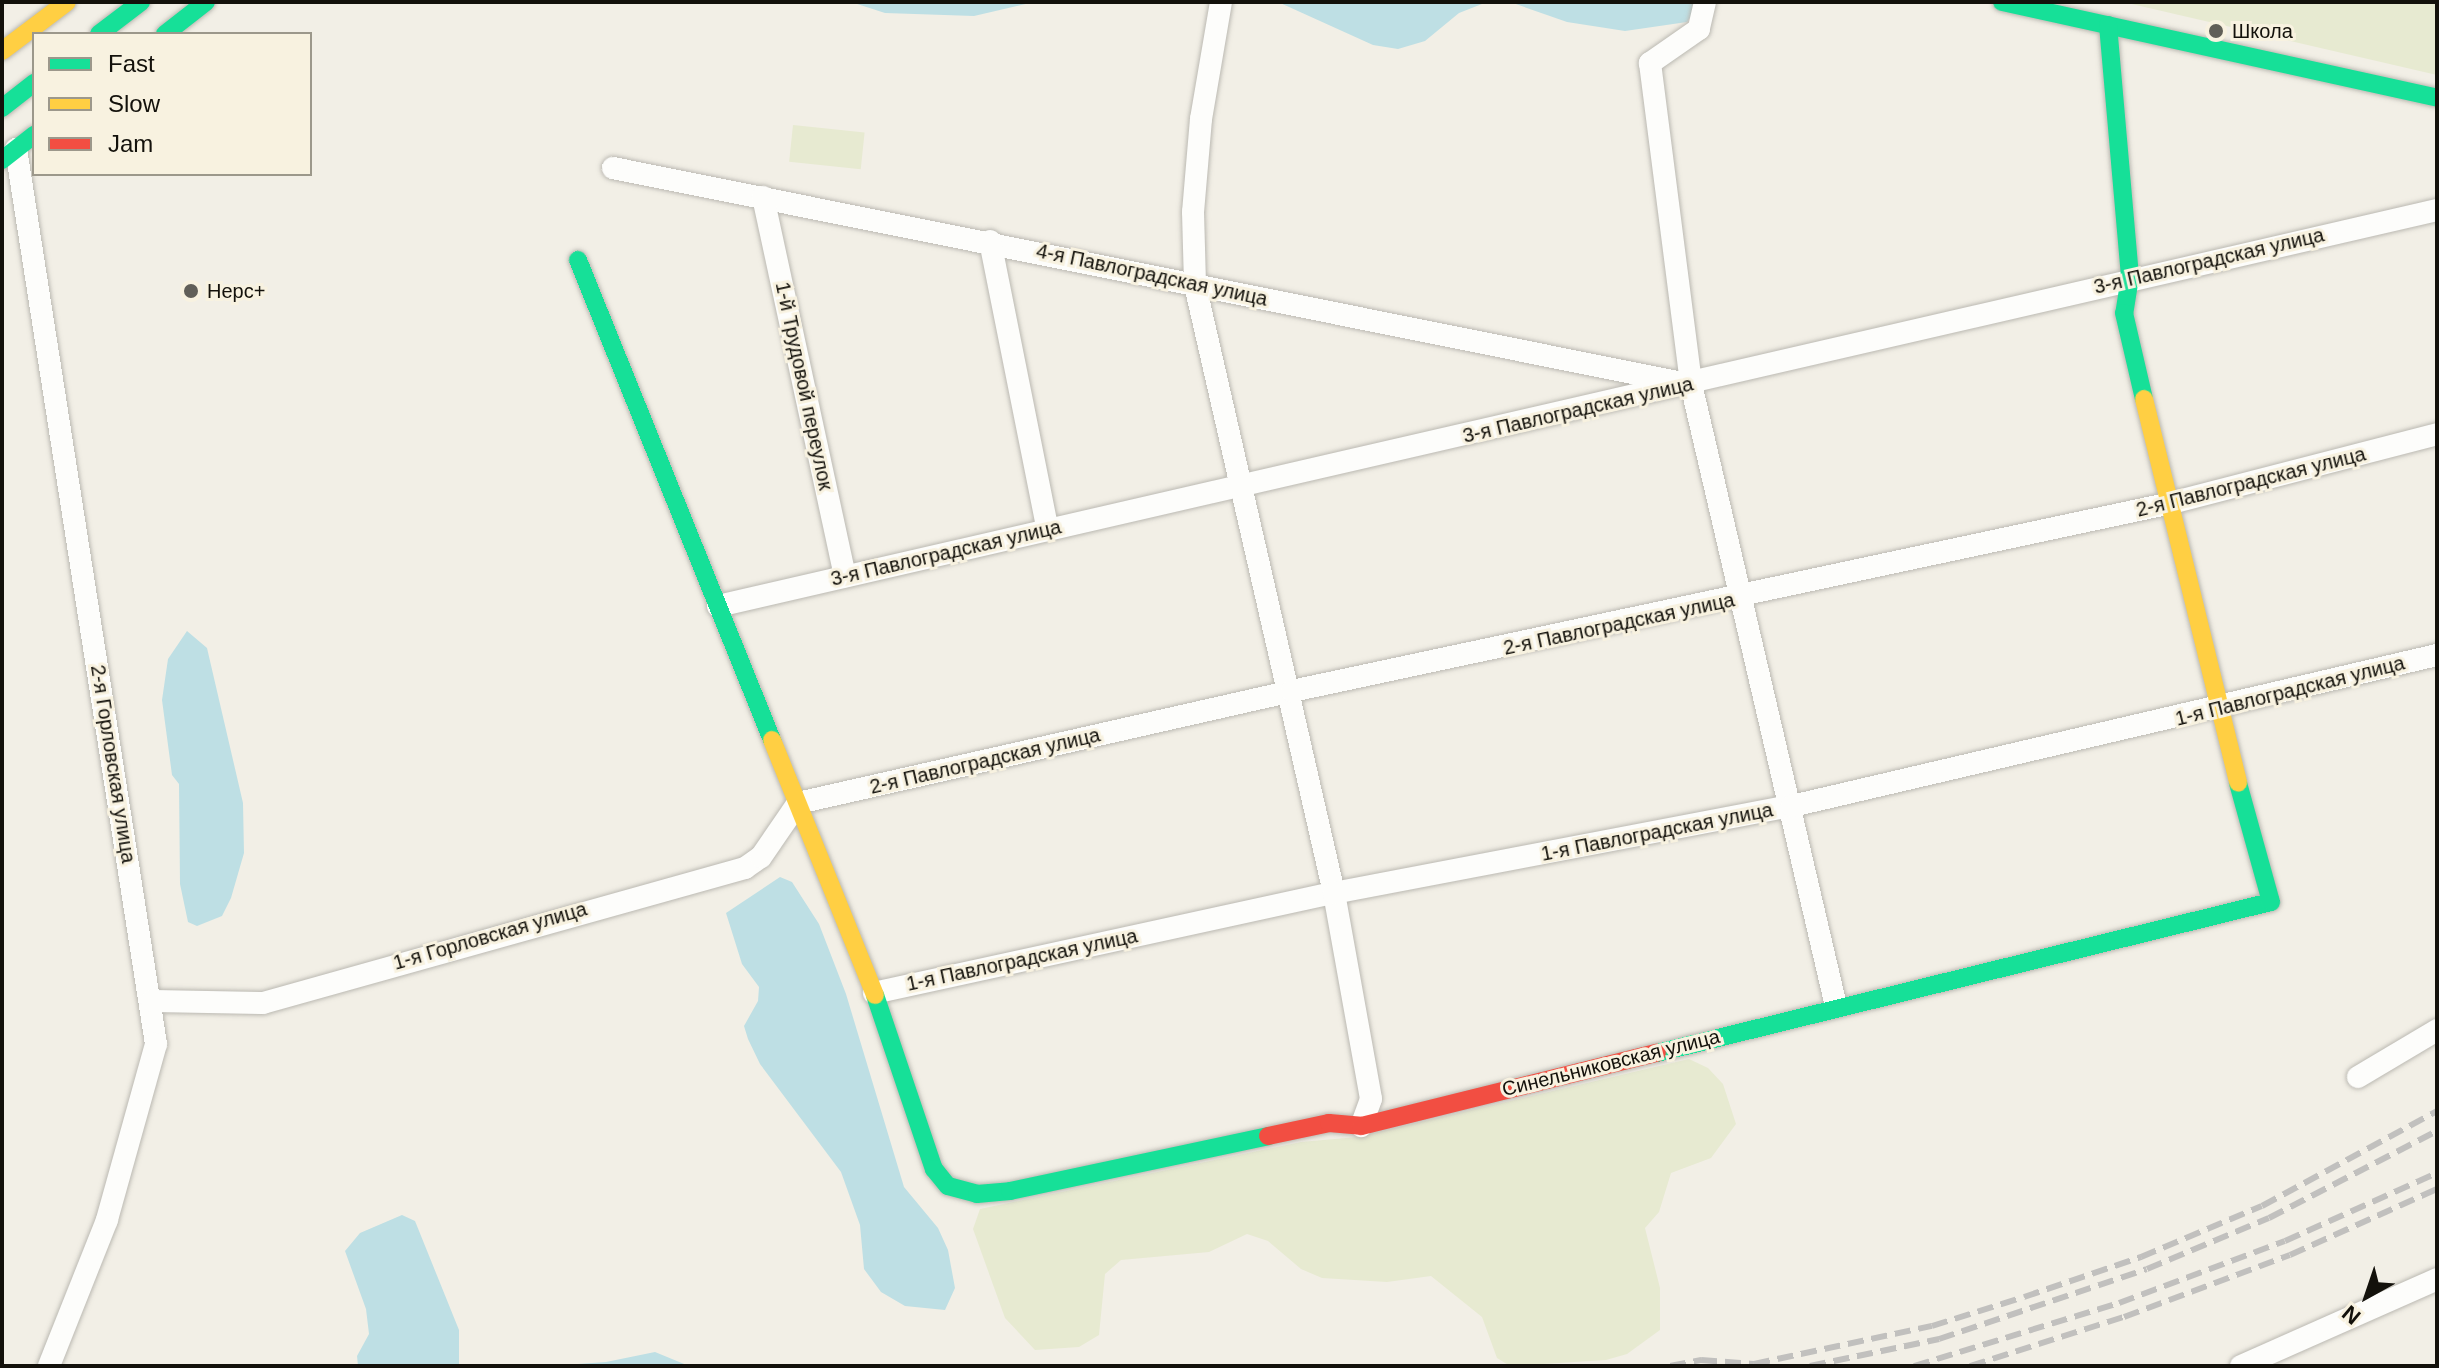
<!DOCTYPE html>
<html>
<head>
<meta charset="utf-8">
<style>
	body { margin:0 }
	#map { position:relative; width:2439px; height:1368px; overflow:hidden; background:#f2efe6; font-family:Helvetica,sans-serif }
	div>[style] { position:absolute }
	.green>* { inset:0; background:#e7ead1; transform-origin:0 0 }
	.water>* { inset:0; background:#bedfe4 }
	.roads { filter:drop-shadow(0 0 2px #bbb9b2) drop-shadow(0 0 2px #bbb9b2) }
	.street>* { height:22px; margin:-11px; padding:0 11px; transform-origin:11px; border-radius:11px; background:#fdfdfb }
	.fast>* { height:18px; margin:-9px; padding:0 9px; transform-origin:9px; border-radius:9px; background:#16e098 }
	.slow>* { height:18px; margin:-9px; padding:0 9px; transform-origin:9px; border-radius:9px; background:#ffcf43 }
	.jam>* { height:18px; margin:-9px; padding:0 9px; transform-origin:9px; border-radius:9px; background:#f24e42 }
	.rail>* { height:6px; margin-top:-3px; transform-origin:0; background:repeating-linear-gradient(90deg,#c1c0be 0 16px,transparent 0 24px) }
	.dots>* { width:22px; height:22px; translate:-50% -50%; box-sizing:border-box; border:4px solid #f8f2e0; border-radius:50% }
	span { translate:-50% -50%; white-space:nowrap; text-align:center; line-height:1.15; -webkit-text-stroke:6px #f8f2e0; paint-order:stroke }
	.poi-label { font-size:20px; color:#13110b }
	.left { translate:0 -50%; text-align:left }
	.street-label { font-size:20px; color:#13110b }
	.frame { position:absolute; inset:0; border:4px solid #13110b; pointer-events:none }
	.legend { position:absolute; left:32px; top:32px; width:280px; height:144px; box-sizing:border-box; background:#f8f2e0; border:2px solid #9c988b; margin:0; padding:10px 14px; list-style:none; font-size:24px; color:#13110b }
	.legend li { display:flex; align-items:center; gap:16px; height:40px }
	.legend b { width:40px; border:2px solid #9c988b }
	.north { position:absolute; left:2327px; top:1256px; width:80px; height:80px; -webkit-text-stroke:6px #f8f2e0; paint-order:stroke; rotate:220deg; font-size:22px; font-weight:700; line-height:32px; text-align:center; color:#13110b }
	.north::after { content:''; display:block; margin:auto; width:28px; height:36px; background:#13110b; clip-path:polygon(50% 0,100% 100%,50% 72%,0 100%) }
</style>
</head>
<body>
<div id="map">
	<div class="green">
		<i style="clip-path:polygon(2123px 2px,2437px 2px,2437px 75px)"></i>
		<i style="left:793px;top:125px;width:72px;height:37px;rotate:6deg"></i>
		<i style="clip-path:polygon(1689px 1059px,1708px 1068px,1723px 1084px,1736px 1124px,1711px 1158px,1671px 1173px,1659px 1212px,1645px 1228px,1660px 1288px,1660px 1330px,1627px 1354px,1606px 1360px,1510px 1366px,1497px 1358px,1482px 1317px,1431px 1276px,1387px 1282px,1322px 1278px,1301px 1269px,1268px 1241px,1247px 1234px,1209px 1252px,1121px 1260px,1105px 1274px,1099px 1335px,1079px 1347px,1035px 1350px,1005px 1318px,973px 1229px,980px 1209px,1301px 1142px,1357px 1137px)"></i>
	</div>
	<div class="water">
		<i style="clip-path:polygon(851px 2px,1034px 2px,974px 16px,885px 13px)"></i>
		<i style="clip-path:polygon(1278px 2px,1487px 2px,1459px 13px,1425px 41px,1398px 49px,1373px 45px)"></i>
		<i style="clip-path:polygon(1510px 2px,1701px 2px,1687px 22px,1625px 31px,1567px 22px)"></i>
		<i style="clip-path:polygon(187px 631px,207px 648px,243px 803px,244px 853px,231px 898px,222px 916px,197px 926px,188px 922px,180px 884px,179px 784px,172px 775px,162px 700px,168px 659px)"></i>
		<i style="clip-path:polygon(780px 877px,792px 882px,819px 924px,846px 994px,904px 1187px,938px 1228px,948px 1250px,955px 1288px,945px 1310px,905px 1306px,881px 1292px,864px 1269px,860px 1225px,841px 1172px,760px 1064px,748px 1039px,744px 1026px,758px 1001px,759px 987px,742px 964px,726px 913px)"></i>
		<i style="clip-path:polygon(402px 1215px,415px 1221px,459px 1330px,459px 1366px,358px 1366px,357px 1356px,369px 1334px,366px 1309px,345px 1251px,360px 1233px)"></i>
		<i style="clip-path:polygon(655px 1352px,689px 1366px,550px 1366px,606px 1362px)"></i>
	</div>
	<div class="roads">
		<div class="street">
			<i style="left:1221px;top:2px;width:119px;rotate:99.7deg"></i>
			<i style="left:1201px;top:119px;width:93px;rotate:94.9deg"></i>
			<i style="left:1193px;top:212px;width:73px;rotate:88.4deg"></i>
			<i style="left:1195px;top:285px;width:624px;rotate:77.12deg"></i>
			<i style="left:1334px;top:893px;width:209px;rotate:79.8deg"></i>
			<i style="left:1371px;top:1099px;width:29px;rotate:110deg"></i>
			<i style="left:1705px;top:2px;width:28px;rotate:103deg"></i>
			<i style="left:1699px;top:29px;width:60px;rotate:145.2deg"></i>
			<i style="left:1650px;top:63px;width:324px;rotate:82.7deg"></i>
			<i style="left:1691px;top:384px;width:639px;rotate:76.88deg"></i>
			<i style="left:16px;top:149px;width:906px;rotate:81.11deg"></i>
			<i style="left:156px;top:1044px;width:183px;rotate:105.6deg"></i>
			<i style="left:107px;top:1220px;width:157px;rotate:111.7deg"></i>
			<i style="left:613px;top:168px;width:1090px;rotate:11.37deg"></i>
			<i style="left:763px;top:197px;width:388px;rotate:77.8deg"></i>
			<i style="left:990px;top:241px;width:295px;rotate:78.7deg"></i>
			<i style="left:718px;top:606px;width:1764px;rotate:-12.97deg"></i>
			<i style="left:874px;top:993px;width:471px;rotate:-12.3deg"></i>
			<i style="left:1334px;top:893px;width:466px;rotate:-10.8deg"></i>
			<i style="left:1792px;top:806px;width:662px;rotate:-13.18deg"></i>
			<i style="left:152px;top:1001px;width:111px;rotate:1deg"></i>
			<i style="left:263px;top:1003px;width:501px;rotate:-15.65deg"></i>
			<i style="left:745px;top:868px;width:19px;rotate:-35deg"></i>
			<i style="left:761px;top:857px;width:65px;rotate:-55.6deg"></i>
			<i style="left:798px;top:803px;width:507px;rotate:-12.77deg"></i>
			<i style="left:1292px;top:691px;width:899px;rotate:-12.07deg"></i>
			<i style="left:2171px;top:503px;width:275px;rotate:-14.5deg"></i>
			<i style="left:2358px;top:1077px;width:92px;rotate:-30.7deg"></i>
			<i style="left:2241px;top:1366px;width:214px;rotate:-23.9deg"></i>
		</div>
		<div class="fast">
			<i style="left:2002px;top:2px;width:445px;rotate:12.4deg"></i>
			<i style="left:2108px;top:25px;width:253px;rotate:85deg"></i>
			<i style="left:2130px;top:277px;width:36px;rotate:99deg"></i>
			<i style="left:2124px;top:313px;width:88px;rotate:76.9deg"></i>
			<i style="left:99px;top:34px;width:53px;rotate:-37.3deg"></i>
			<i style="left:165px;top:34px;width:52px;rotate:-38deg"></i>
			<i style="left:2px;top:108px;width:41px;rotate:-38deg"></i>
			<i style="left:2px;top:160px;width:41px;rotate:-38deg"></i>
			<i style="left:578px;top:260px;width:518px;rotate:67.99deg"></i>
			<i style="left:875px;top:995px;width:184px;rotate:71.3deg"></i>
			<i style="left:934px;top:1169px;width:22px;rotate:51deg"></i>
			<i style="left:948px;top:1186px;width:30px;rotate:15deg"></i>
			<i style="left:977px;top:1194px;width:33px;rotate:-5deg"></i>
			<i style="left:1010px;top:1191px;width:264px;rotate:-12deg"></i>
			<i style="left:1657px;top:1053px;width:632px;rotate:-13.82deg"></i>
			<i style="left:2271px;top:902px;width:123px;rotate:-105.5deg"></i>
		</div>
		<div class="slow">
			<i style="left:2px;top:51px;width:81px;rotate:-37deg"></i>
			<i style="left:2144px;top:399px;width:395px;rotate:76.2deg"></i>
			<i style="left:772px;top:740px;width:275px;rotate:68deg"></i>
		</div>
		<div class="jam">
			<i style="left:1268px;top:1136px;width:62px;rotate:-12deg"></i>
			<i style="left:1329px;top:1123px;width:32px;rotate:5deg"></i>
			<i style="left:1361px;top:1126px;width:305px;rotate:-13.9deg"></i>
		</div>
	</div>
	<div class="rail">
		<i style="left:1670px;top:1366px;width:32px;rotate:-11deg"></i>
		<i style="left:1701px;top:1360px;width:53px;rotate:4.3deg"></i>
		<i style="left:1754px;top:1364px;width:182px;rotate:-12.1deg"></i>
		<i style="left:1932px;top:1326px;width:96px;rotate:-17.5deg"></i>
		<i style="left:2024px;top:1297px;width:124px;rotate:-18.9deg"></i>
		<i style="left:2141px;top:1257px;width:131px;rotate:-22.9deg"></i>
		<i style="left:2262px;top:1206px;width:199px;rotate:-28.5deg"></i>
		<i style="left:1810px;top:1366px;width:132px;rotate:-11.8deg"></i>
		<i style="left:1939px;top:1339px;width:219px;rotate:-18.6deg"></i>
		<i style="left:2147px;top:1269px;width:132px;rotate:-22.7deg"></i>
		<i style="left:2269px;top:1218px;width:189px;rotate:-27.4deg"></i>
		<i style="left:1914px;top:1366px;width:214px;rotate:-17.1deg"></i>
		<i style="left:2119px;top:1303px;width:177px;rotate:-20.5deg"></i>
		<i style="left:2285px;top:1241px;width:167px;rotate:-24.1deg"></i>
		<i style="left:1970px;top:1366px;width:162px;rotate:-17.7deg"></i>
		<i style="left:2124px;top:1317px;width:177px;rotate:-20.5deg"></i>
		<i style="left:2290px;top:1255px;width:161px;rotate:-24.2deg"></i>
	</div>
	<div class="dots">
		<i style="left:2216px;top:31px;background:#615f58"></i>
		<i style="left:191px;top:291px;background:#615f58"></i>
	</div>
	<div class="poi-label">
		<span class="left" style="left:2232px;top:31px">Школа</span>
		<span class="left" style="left:207px;top:291px">Нерс+</span>
	</div>
	<div class="street-label">
		<span style="left:2209px;top:261px;rotate:-13deg">3-я Павлоградская улица</span>
		<span style="left:1152px;top:275px;rotate:12deg">4-я Павлоградская улица</span>
		<span style="left:804px;top:386px;rotate:78deg">1-й Трудовой переулок</span>
		<span style="left:1578px;top:410px;rotate:-13deg">3-я Павлоградская улица</span>
		<span style="left:2251px;top:482px;rotate:-14deg">2-я Павлоградская улица</span>
		<span style="left:946px;top:553px;rotate:-13deg">3-я Павлоградская улица</span>
		<span style="left:1619px;top:624px;rotate:-12deg">2-я Павлоградская улица</span>
		<span style="left:2290px;top:691px;rotate:-14deg">1-я Павлоградская улица</span>
		<span style="left:985px;top:761px;rotate:-13deg">2-я Павлоградская улица</span>
		<span style="left:113px;top:764px;rotate:81deg">2-я Горловская улица</span>
		<span style="left:1657px;top:832px;rotate:-11deg">1-я Павлоградская улица</span>
		<span style="left:490px;top:936px;rotate:-16deg">1-я Горловская улица</span>
		<span style="left:1022px;top:960px;rotate:-12deg">1-я Павлоградская улица</span>
		<span style="left:1611px;top:1063px;rotate:-14deg">Синельниковская улица</span>
	</div>
	<div class="frame"></div>
	<ul class="legend">
	<li><b style="height:10px;background:#16e098"></b>Fast</li>
	<li><b style="height:10px;background:#ffcf43"></b>Slow</li>
	<li><b style="height:10px;background:#f24e42"></b>Jam</li>
	</ul>
	<div class="north">N</div>
</div>
</body>
</html>
